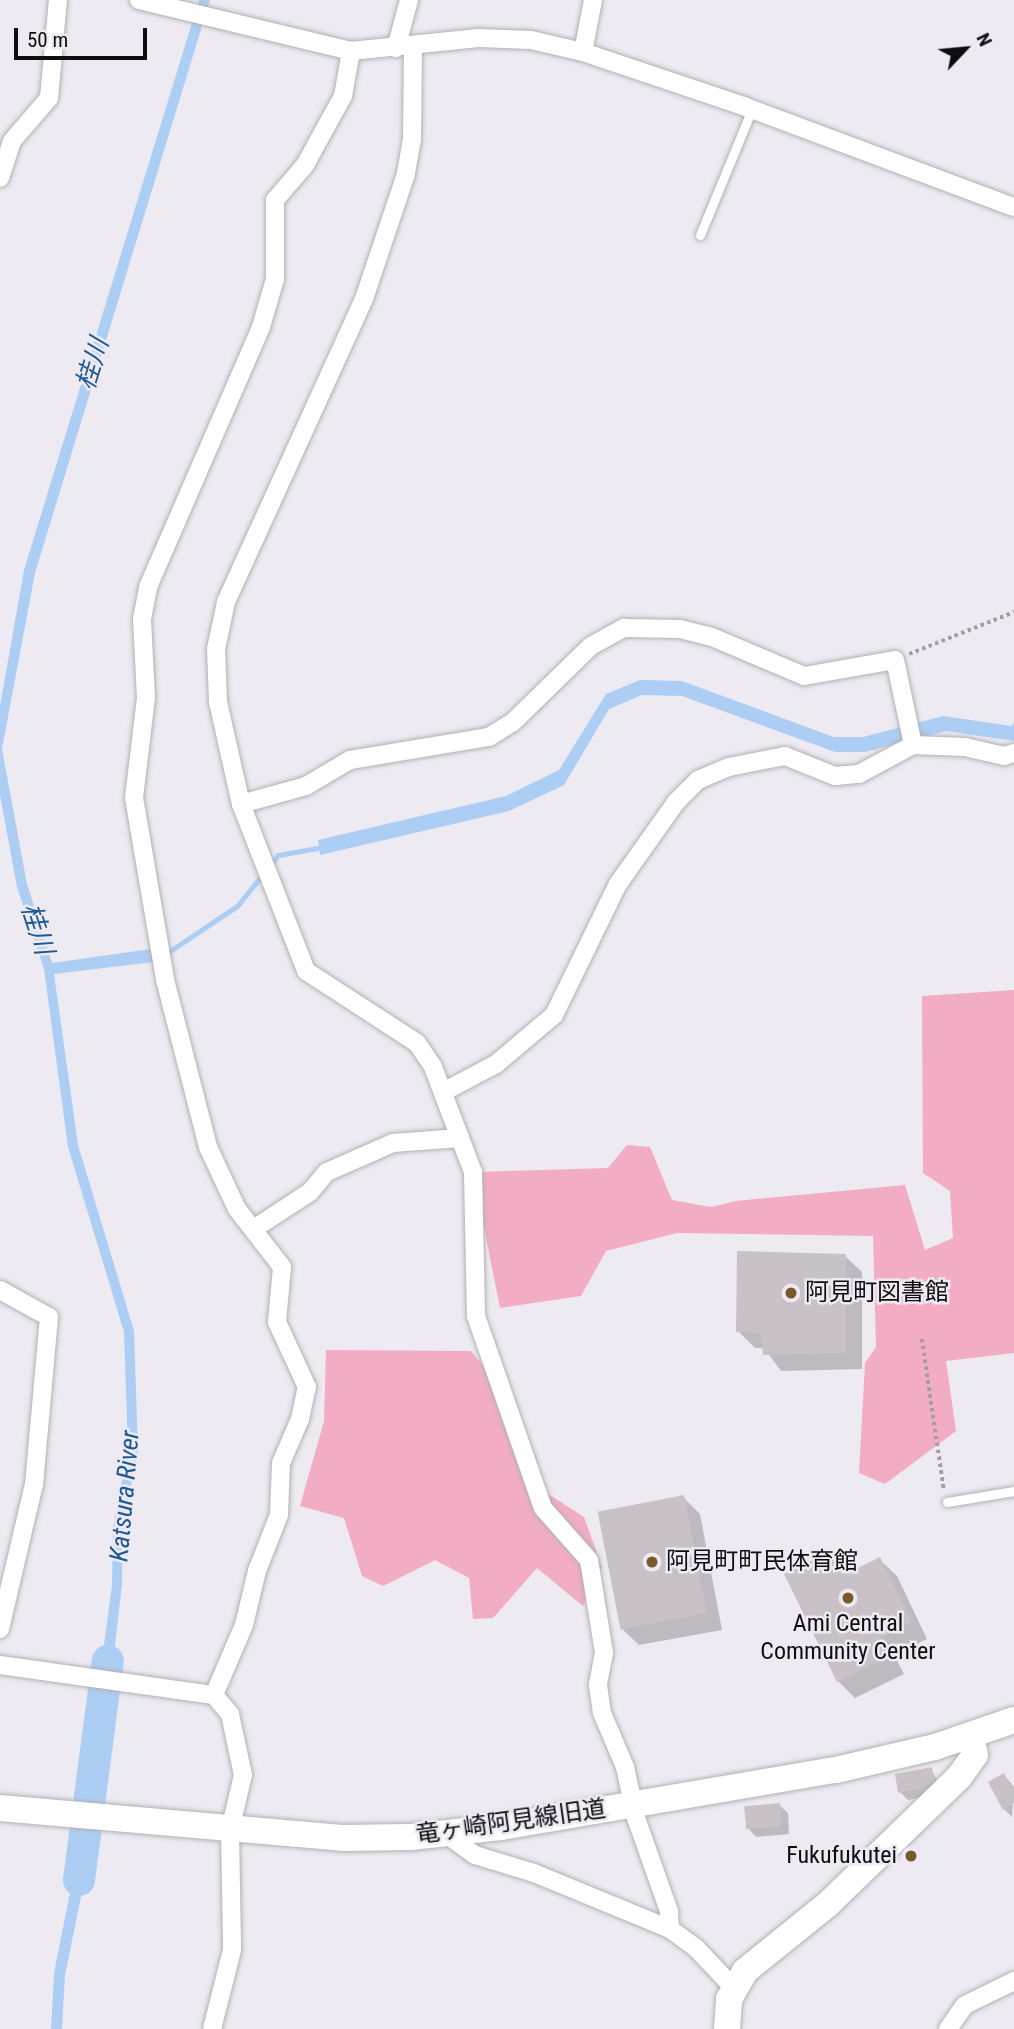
<!DOCTYPE html>
<html>
<head>
<meta charset="utf-8">
<style>
	body { margin:0 }
	#map { position:relative; width:1014px; height:2029px; overflow:hidden; background:#edeaf1; font-family:"Roboto Condensed","Noto Sans JP",sans-serif }
	div>[style] { position:absolute }
	.green>* { inset:0; background:#f2adc4 }
	.water>* { inset:0; background:#accef5 }
	.shadow>* { inset:0; background:#0003 }
	.stream>* { height:5px; margin:-2.5px; padding:0 2.5px; transform-origin:2.5px; border-radius:2.5px; background:#accef5 }
	.river>* { height:32px; margin:-16px; padding:0 16px; transform-origin:16px; border-radius:16px; background:#accef5 }
	.building>* { inset:0; background:#c8c2c7; transform-origin:0 0 }
	.path>* { height:3.5px; margin-top:-1.75px; transform-origin:0; background:repeating-linear-gradient(90deg,#a09da3 0 3.5px,transparent 0 7px) }
	.roads { filter:drop-shadow(0 0 2px #b3b0b7) drop-shadow(0 0 2px #b3b0b7) }
	.lane>* { height:9px; margin:-4.5px; padding:0 4.5px; transform-origin:4.5px; border-radius:4.5px; background:#fff }
	.street>* { height:18px; margin:-9px; padding:0 9px; transform-origin:9px; border-radius:9px; background:#fff }
	.secondary>* { height:26px; margin:-13px; padding:0 13px; transform-origin:13px; border-radius:13px; background:#fff }
	.dots>* { width:19px; height:19px; translate:-50% -50%; box-sizing:border-box; border:4px solid #edeaf1; border-radius:50% }
	span { translate:-50% -50%; white-space:nowrap; text-align:center; line-height:1.15; -webkit-text-stroke:5px #edeaf1; paint-order:stroke }
	.poi-label { font-size:24px; color:#0e0d10 }
	.left { translate:0 -50%; text-align:left }
	.right { translate:-100% -50%; text-align:right }
	.street-label { font-size:24px; color:#0e0d10 }
	.water-label { font-size:26px; color:#1f5993; font-style:italic }
	.north { position:absolute; left:930px; top:14px; width:70px; height:70px; -webkit-text-stroke:5px #edeaf1; paint-order:stroke; rotate:64deg; font-size:19px; font-weight:700; line-height:28px; text-align:center; color:#0e0d10 }
	.north::after { content:''; display:block; margin:auto; width:24px; height:32px; background:#0e0d10; clip-path:polygon(50% 0,100% 100%,50% 72%,0 100%) }
	.scale { position:absolute; left:14px; top:28px; width:133px; height:32px; box-sizing:border-box; border:4px solid #0e0d10; border-top:0; padding-left:9px; font-size:21px; line-height:24px; white-space:nowrap; color:#0e0d10; -webkit-text-stroke:5px #edeaf1; paint-order:stroke }
</style>
</head>
<body>
<div id="map">
	<div class="green">
		<i style="clip-path:polygon(1014px 990px,1014px 1353px,946px 1361px,956px 1431px,885px 1484px,859px 1473px,865px 1363px,876px 1347px,873px 1236px,677px 1233px,606px 1251px,581px 1296px,500px 1308px,473px 1172px,608px 1168px,627px 1145px,650px 1147px,672px 1200px,711px 1207px,736px 1201px,905px 1185px,925px 1250px,953px 1238px,950px 1191px,923px 1173px,922px 996px)"></i>
		<i style="clip-path:polygon(326px 1350px,471px 1351px,510px 1398px,539px 1488px,584px 1517px,602px 1567px,583px 1606px,537px 1568px,493px 1618px,473px 1619px,469px 1578px,435px 1560px,383px 1586px,362px 1576px,344px 1518px,300px 1506px,324px 1421px)"></i>
	</div>
	<div class="water">
		<i style="clip-path:polygon(199px 0,210px 0,35px 573px,2px 749px,27px 884px,52px 963px,151px 949px,170px 960px,54px 974px,78px 1145px,134px 1331px,138px 1450px,123px 1526px,122px 1584px,108px 1705px,96px 1704px,112px 1585px,113px 1527px,128px 1450px,124px 1332px,68px 1147px,44px 969px,17px 887px,0 795px,0 706px,24px 570px)"></i>
		<i style="clip-path:polygon(640px 680px,682px 681px,834px 737px,863px 737px,943px 716px,1012px 726px,1014px 722px,1014px 741px,946px 731px,865px 752px,835px 752px,682px 696px,642px 695px,609px 709px,564px 785px,509px 811px,320px 855px,318px 840px,506px 796px,559px 770px,606px 694px)"></i>
		<i style="clip-path:polygon(81px 1837px,93px 1838px,65px 1975px,62px 2029px,51px 2029px,54px 1973px)"></i>
	</div>
	<div class="shadow">
		<i style="clip-path:polygon(845px 1256px,862px 1272px,862px 1369px,781px 1371px,764px 1348px,755px 1348px,738px 1331px)"></i>
		<i style="clip-path:polygon(683px 1497px,700px 1514px,722px 1630px,639px 1645px,622px 1629px)"></i>
		<i style="clip-path:polygon(834px 1552px,853px 1573px,880px 1560px,897px 1576px,927px 1639px,894px 1655px,904px 1674px,855px 1698px,838px 1681px)"></i>
		<i style="clip-path:polygon(931px 1769px,941px 1788px,933px 1796px,908px 1800px,900px 1792px)"></i>
		<i style="clip-path:polygon(1004px 1775px,1014px 1787px,1012px 1817px,1004px 1809px)"></i>
		<i style="clip-path:polygon(779px 1805px,788px 1813px,789px 1834px,756px 1837px,748px 1828px)"></i>
	</div>
	<div class="stream">
		<i style="left:269px;top:867px;width:15px;rotate:-53deg"></i>
		<i style="left:278px;top:855px;width:46px;rotate:-10.1deg"></i>
		<i style="left:164px;top:955px;width:88px;rotate:-33.9deg"></i>
		<i style="left:237px;top:906px;width:41px;rotate:-50.9deg"></i>
	</div>
	<div class="river">
		<i style="left:79px;top:1880px;width:221px;rotate:-82.5deg"></i>
	</div>
	<div class="building">
		<i style="clip-path:polygon(737px 1251px,846px 1254px,846px 1353px,763px 1355px,761px 1333px,736px 1332px)"></i>
		<i style="left:684px;top:1495px;width:120px;height:88px;rotate:79deg"></i>
		<i style="clip-path:polygon(834px 1550px,846px 1574px,880px 1557px,912px 1622px,879px 1638px,888px 1657px,837px 1682px,784px 1574px)"></i>
		<i style="clip-path:polygon(932px 1767px,934px 1779px,925px 1788px,898px 1793px,895px 1774px)"></i>
		<i style="clip-path:polygon(1004px 1773px,1014px 1790px,1014px 1803px,1003px 1810px,988px 1782px)"></i>
		<i style="left:780px;top:1803px;width:23px;height:36px;rotate:85deg"></i>
	</div>
	<div class="path">
		<i style="left:909px;top:654px;width:113px;rotate:-21.8deg"></i>
		<i style="left:922px;top:1339px;width:152px;rotate:81.7deg"></i>
	</div>
	<div class="roads">
		<div class="lane">
			<i style="left:700px;top:235px;width:136px;rotate:-67.6deg"></i>
			<i style="left:947px;top:1502px;width:68px;rotate:-9.3deg"></i>
		</div>
		<div class="street">
			<i style="left:139px;top:0;width:218px;rotate:13.5deg"></i>
			<i style="left:351px;top:51px;width:128px;rotate:-5.8deg"></i>
			<i style="left:478px;top:38px;width:53px;rotate:2.2deg"></i>
			<i style="left:531px;top:40px;width:53px;rotate:13deg"></i>
			<i style="left:583px;top:52px;width:172px;rotate:18.6deg"></i>
			<i style="left:746px;top:107px;width:286px;rotate:20.5deg"></i>
			<i style="left:413px;top:46px;width:93px;rotate:90.6deg"></i>
			<i style="left:412px;top:139px;width:36px;rotate:100deg"></i>
			<i style="left:406px;top:174px;width:132px;rotate:108.6deg"></i>
			<i style="left:364px;top:299px;width:333px;rotate:114.5deg"></i>
			<i style="left:226px;top:602px;width:48px;rotate:102deg"></i>
			<i style="left:216px;top:649px;width:53px;rotate:87.8deg"></i>
			<i style="left:218px;top:702px;width:105px;rotate:77.3deg"></i>
			<i style="left:241px;top:804px;width:179px;rotate:68.7deg"></i>
			<i style="left:306px;top:971px;width:132px;rotate:33deg"></i>
			<i style="left:417px;top:1043px;width:29px;rotate:56deg"></i>
			<i style="left:433px;top:1067px;width:76px;rotate:69.2deg"></i>
			<i style="left:460px;top:1138px;width:36px;rotate:69deg"></i>
			<i style="left:473px;top:1172px;width:144px;rotate:88.8deg"></i>
			<i style="left:476px;top:1316px;width:203px;rotate:70.8deg"></i>
			<i style="left:543px;top:1508px;width:69px;rotate:48.5deg"></i>
			<i style="left:589px;top:1560px;width:94px;rotate:80.8deg"></i>
			<i style="left:604px;top:1653px;width:33px;rotate:101deg"></i>
			<i style="left:598px;top:1685px;width:28px;rotate:82deg"></i>
			<i style="left:602px;top:1713px;width:59px;rotate:66.9deg"></i>
			<i style="left:625px;top:1767px;width:52px;rotate:77.8deg"></i>
			<i style="left:636px;top:1818px;width:99px;rotate:70.5deg"></i>
			<i style="left:669px;top:1911px;width:18px;rotate:87deg"></i>
			<i style="left:396px;top:48px;width:50px;rotate:-74.8deg"></i>
			<i style="left:583px;top:52px;width:53px;rotate:-79.1deg"></i>
			<i style="left:0;top:178px;width:39px;rotate:-72deg"></i>
			<i style="left:12px;top:141px;width:57px;rotate:-49.3deg"></i>
			<i style="left:49px;top:98px;width:98px;rotate:-84.8deg"></i>
			<i style="left:241px;top:804px;width:67px;rotate:-15.5deg"></i>
			<i style="left:306px;top:786px;width:51px;rotate:-30.6deg"></i>
			<i style="left:350px;top:760px;width:141px;rotate:-9.4deg"></i>
			<i style="left:489px;top:737px;width:28px;rotate:-32deg"></i>
			<i style="left:513px;top:722px;width:109px;rotate:-44.3deg"></i>
			<i style="left:591px;top:646px;width:38px;rotate:-29deg"></i>
			<i style="left:624px;top:628px;width:56px;rotate:1deg"></i>
			<i style="left:680px;top:629px;width:33px;rotate:14deg"></i>
			<i style="left:712px;top:637px;width:100px;rotate:23deg"></i>
			<i style="left:804px;top:676px;width:92px;rotate:-10deg"></i>
			<i style="left:895px;top:660px;width:87px;rotate:78deg"></i>
			<i style="left:443px;top:1092px;width:60px;rotate:-27.8deg"></i>
			<i style="left:496px;top:1064px;width:76px;rotate:-40.2deg"></i>
			<i style="left:554px;top:1015px;width:146px;rotate:-64deg"></i>
			<i style="left:618px;top:884px;width:100px;rotate:-54.7deg"></i>
			<i style="left:676px;top:802px;width:31px;rotate:-45deg"></i>
			<i style="left:698px;top:780px;width:34px;rotate:-23deg"></i>
			<i style="left:729px;top:767px;width:57px;rotate:-11.1deg"></i>
			<i style="left:785px;top:756px;width:54px;rotate:21.8deg"></i>
			<i style="left:835px;top:776px;width:24px;rotate:-5deg"></i>
			<i style="left:859px;top:774px;width:61px;rotate:-28.2deg"></i>
			<i style="left:913px;top:745px;width:52px;rotate:2.2deg"></i>
			<i style="left:965px;top:747px;width:40px;rotate:13deg"></i>
			<i style="left:1004px;top:756px;width:10px;rotate:-17deg"></i>
			<i style="left:255px;top:1228px;width:66px;rotate:-33.2deg"></i>
			<i style="left:310px;top:1192px;width:26px;rotate:-50deg"></i>
			<i style="left:327px;top:1172px;width:72px;rotate:-23.7deg"></i>
			<i style="left:393px;top:1143px;width:67px;rotate:-4.3deg"></i>
			<i style="left:0;top:1290px;width:56px;rotate:28.9deg"></i>
			<i style="left:49px;top:1317px;width:168px;rotate:95.1deg"></i>
			<i style="left:34px;top:1484px;width:149px;rotate:103.2deg"></i>
			<i style="left:0;top:1665px;width:216px;rotate:8deg"></i>
			<i style="left:214px;top:1695px;width:25px;rotate:50deg"></i>
			<i style="left:230px;top:1714px;width:62px;rotate:78deg"></i>
			<i style="left:243px;top:1775px;width:57px;rotate:103.3deg"></i>
			<i style="left:230px;top:1830px;width:120px;rotate:89deg"></i>
			<i style="left:232px;top:1950px;width:81px;rotate:104.2deg"></i>
			<i style="left:214px;top:1695px;width:76px;rotate:-66.8deg"></i>
			<i style="left:244px;top:1625px;width:56px;rotate:-76.5deg"></i>
			<i style="left:257px;top:1571px;width:60px;rotate:-68.6deg"></i>
			<i style="left:279px;top:1515px;width:52px;rotate:-87.8deg"></i>
			<i style="left:281px;top:1463px;width:48px;rotate:-66.6deg"></i>
			<i style="left:300px;top:1419px;width:33px;rotate:-78deg"></i>
			<i style="left:307px;top:1387px;width:72px;rotate:-114.8deg"></i>
			<i style="left:277px;top:1322px;width:55px;rotate:-84.8deg"></i>
			<i style="left:282px;top:1267px;width:73px;rotate:-127.8deg"></i>
			<i style="left:237px;top:1209px;width:68px;rotate:-115.1deg"></i>
			<i style="left:208px;top:1147px;width:173px;rotate:-104.4deg"></i>
			<i style="left:165px;top:979px;width:184px;rotate:-99.7deg"></i>
			<i style="left:134px;top:798px;width:101px;rotate:-83.2deg"></i>
			<i style="left:146px;top:698px;width:79px;rotate:-92.9deg"></i>
			<i style="left:142px;top:619px;width:33px;rotate:-79deg"></i>
			<i style="left:148px;top:587px;width:283px;rotate:-66.5deg"></i>
			<i style="left:261px;top:327px;width:50px;rotate:-73.7deg"></i>
			<i style="left:275px;top:279px;width:79px;rotate:-90deg"></i>
			<i style="left:275px;top:200px;width:46px;rotate:-49.4deg"></i>
			<i style="left:305px;top:165px;width:79px;rotate:-61.2deg"></i>
			<i style="left:343px;top:96px;width:46px;rotate:-79.9deg"></i>
			<i style="left:446px;top:1834px;width:36px;rotate:36deg"></i>
			<i style="left:475px;top:1855px;width:62px;rotate:17deg"></i>
			<i style="left:534px;top:1873px;width:147px;rotate:22.4deg"></i>
			<i style="left:670px;top:1929px;width:31px;rotate:36deg"></i>
			<i style="left:695px;top:1947px;width:55px;rotate:46.5deg"></i>
			<i style="left:948px;top:2029px;width:29px;rotate:-55deg"></i>
			<i style="left:965px;top:2005px;width:55px;rotate:-26.1deg"></i>
		</div>
		<div class="secondary">
			<i style="left:0;top:1808px;width:343px;rotate:5deg"></i>
			<i style="left:342px;top:1838px;width:69px;rotate:-0.8deg"></i>
			<i style="left:411px;top:1837px;width:91px;rotate:-6.3deg"></i>
			<i style="left:501px;top:1827px;width:340px;rotate:-9.7deg"></i>
			<i style="left:836px;top:1770px;width:102px;rotate:-13.1deg"></i>
			<i style="left:935px;top:1747px;width:83px;rotate:-18.9deg"></i>
			<i style="left:727px;top:2029px;width:30px;rotate:-86deg"></i>
			<i style="left:729px;top:1999px;width:32px;rotate:-60deg"></i>
			<i style="left:745px;top:1971px;width:107px;rotate:-38.9deg"></i>
			<i style="left:828px;top:1904px;width:182px;rotate:-44.1deg"></i>
			<i style="left:959px;top:1777px;width:27px;rotate:-54deg"></i>
			<i style="left:975px;top:1755px;width:18px;rotate:-103deg"></i>
		</div>
	</div>
	<div class="dots">
		<i style="left:791px;top:1293px;background:#77592d"></i>
		<i style="left:652px;top:1562px;background:#77592d"></i>
		<i style="left:848px;top:1598px;background:#77592d"></i>
		<i style="left:911px;top:1856px;background:#77592d"></i>
	</div>
	<div class="poi-label">
		<span class="left" style="left:805px;top:1293px">阿見町図書館</span>
		<span class="left" style="left:666px;top:1562px">阿見町町民体育館</span>
		<span style="left:848px;top:1638px">Ami Central<br>Community Center</span>
		<span class="right" style="left:897px;top:1856px">Fukufukutei</span>
	</div>
	<div class="street-label">
		<span style="left:511px;top:1822px;rotate:-8deg">竜ヶ崎阿見線旧道</span>
	</div>
	<div class="water-label">
		<span style="left:93px;top:364px;rotate:-73deg">桂川</span>
		<span style="left:37px;top:929px;rotate:72deg">桂川</span>
		<span style="left:125px;top:1496px;rotate:-85deg">Katsura River</span>
	</div>
	<div class="north">N</div>
	<div class="scale">50 m</div>
</div>
</body>
</html>
